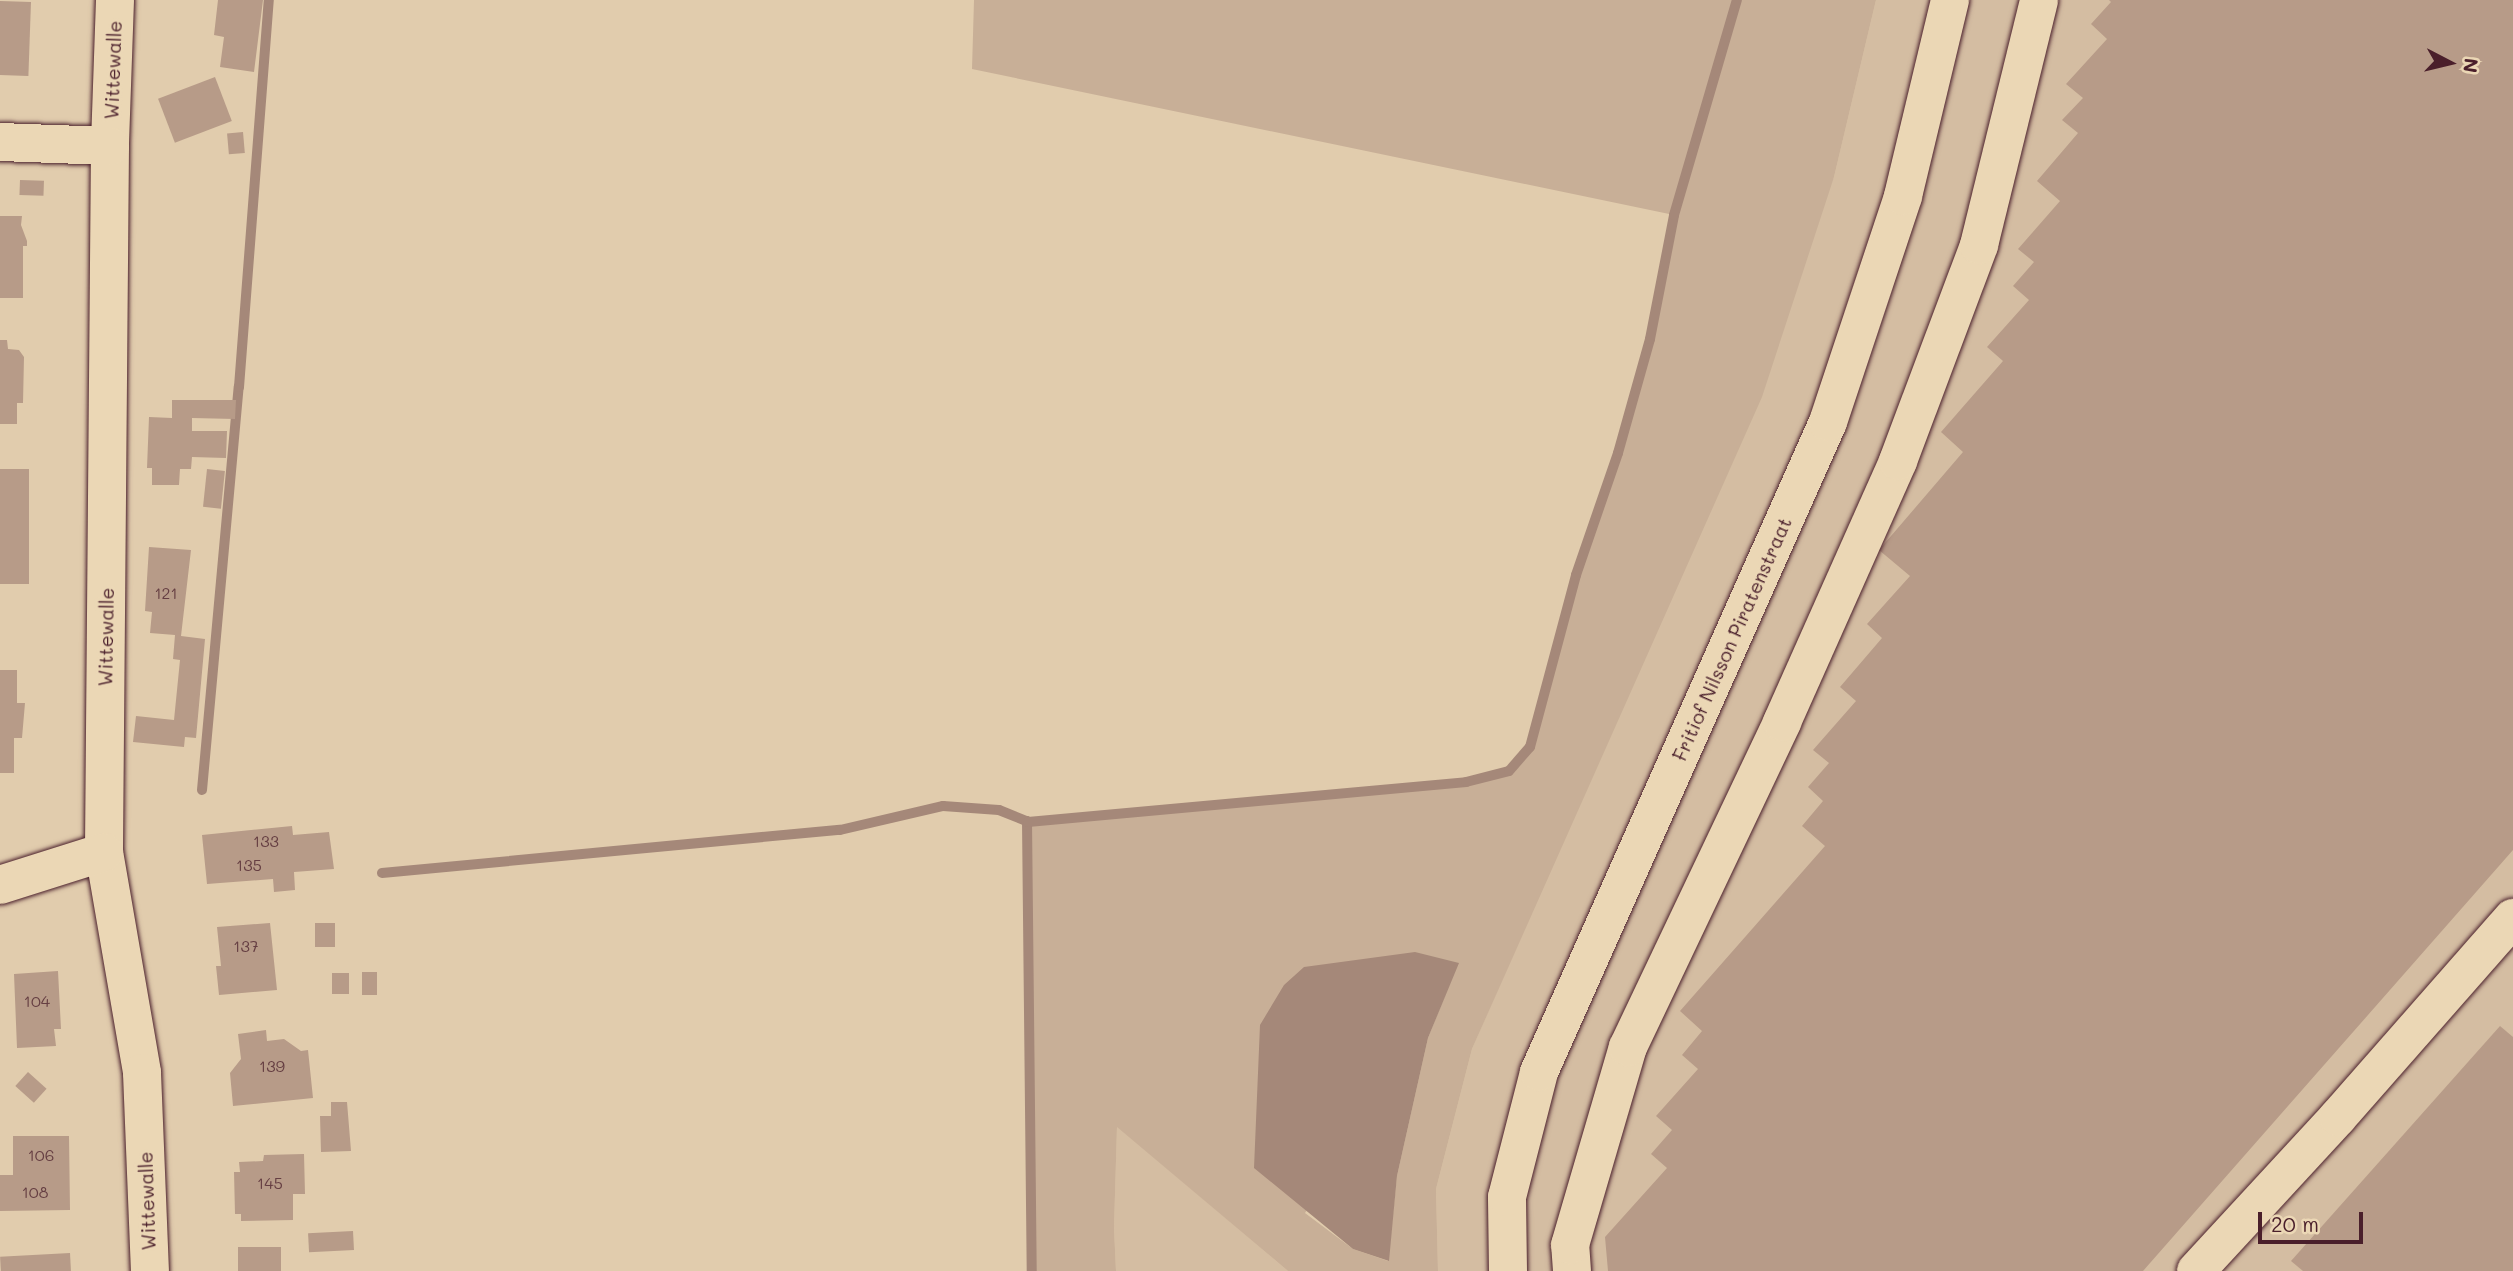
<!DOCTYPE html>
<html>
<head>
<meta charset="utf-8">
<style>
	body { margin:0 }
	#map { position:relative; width:2513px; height:1271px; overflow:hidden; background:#e1ccad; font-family:Mali,sans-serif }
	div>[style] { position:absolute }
	.built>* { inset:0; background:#d4bda2 }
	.green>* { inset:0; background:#c8af97 }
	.water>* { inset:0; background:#a58879 }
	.stream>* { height:10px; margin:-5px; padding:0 5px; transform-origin:5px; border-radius:5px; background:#a58879 }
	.building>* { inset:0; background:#b79b88; transform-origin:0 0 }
	.roads { filter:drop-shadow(0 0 2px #4a1f2b) drop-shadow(0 0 2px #4a1f2b) }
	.minor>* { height:38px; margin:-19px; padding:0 19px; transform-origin:19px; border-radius:19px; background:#ebd7b5 }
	span { translate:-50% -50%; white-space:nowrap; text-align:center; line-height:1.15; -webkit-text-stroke:6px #ebd7b5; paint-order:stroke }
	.number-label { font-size:16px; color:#653e42 }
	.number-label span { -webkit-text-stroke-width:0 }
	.street-label { font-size:19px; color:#4a1f2b }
	.north { position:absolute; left:2415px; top:28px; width:70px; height:70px; -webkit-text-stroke:5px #ebd7b5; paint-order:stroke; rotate:97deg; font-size:19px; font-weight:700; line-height:28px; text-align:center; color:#4a1f2b }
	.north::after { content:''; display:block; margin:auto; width:24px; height:32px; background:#4a1f2b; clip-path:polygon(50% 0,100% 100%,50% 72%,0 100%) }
	.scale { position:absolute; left:2258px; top:1212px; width:105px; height:32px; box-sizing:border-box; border:4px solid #4a1f2b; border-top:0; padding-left:9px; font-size:21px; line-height:24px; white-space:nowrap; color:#4a1f2b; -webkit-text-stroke:5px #ebd7b5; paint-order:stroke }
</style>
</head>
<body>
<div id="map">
	<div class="built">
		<i style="clip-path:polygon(1876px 0,2513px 0,2513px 1271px,1438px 1271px,1436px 1189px,1472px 1049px,1556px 856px,1834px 177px)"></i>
		<i style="clip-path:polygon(1117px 1126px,1288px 1271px,1116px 1271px,1114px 1228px)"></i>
	</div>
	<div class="green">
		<i style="clip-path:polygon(evenodd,974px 0,1876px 0,1834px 177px,1762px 397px,1472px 1049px,1436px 1189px,1438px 1271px,1288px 1271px,1117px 1127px,1114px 1228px,1116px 1271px,1032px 1271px,1027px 821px,1465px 782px,1509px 771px,1530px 747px,1576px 575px,1618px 453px,1650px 339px,1674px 215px,972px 69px,974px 0,1458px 963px,1428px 1038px,1397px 1176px,1388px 1261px,1353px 1249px,1305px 1213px,1458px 963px)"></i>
	</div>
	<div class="water">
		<i style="clip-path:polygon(1415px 952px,1459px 963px,1428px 1038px,1397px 1176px,1389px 1261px,1353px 1249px,1254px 1168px,1260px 1025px,1284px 985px,1304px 967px)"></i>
	</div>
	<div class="stream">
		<i style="left:202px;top:790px;width:405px;rotate:-84.8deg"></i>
		<i style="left:239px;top:387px;width:388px;rotate:-85.6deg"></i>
		<i style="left:1027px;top:821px;width:450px;rotate:89.4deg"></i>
		<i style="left:382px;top:873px;width:460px;rotate:-5.4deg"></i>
		<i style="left:840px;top:830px;width:106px;rotate:-13.1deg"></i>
		<i style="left:943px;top:806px;width:56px;rotate:4.1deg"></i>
		<i style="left:999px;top:810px;width:31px;rotate:22deg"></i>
		<i style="left:1028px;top:822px;width:440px;rotate:-5.2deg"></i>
		<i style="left:1466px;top:782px;width:44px;rotate:-14.3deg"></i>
		<i style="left:1509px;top:771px;width:32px;rotate:-49deg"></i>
		<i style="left:1530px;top:747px;width:178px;rotate:-75deg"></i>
		<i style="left:1576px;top:575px;width:129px;rotate:-71deg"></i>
		<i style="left:1618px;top:453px;width:118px;rotate:-74.3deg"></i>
		<i style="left:1650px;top:339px;width:126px;rotate:-79deg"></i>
		<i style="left:1674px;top:215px;width:224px;rotate:-73.7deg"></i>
	</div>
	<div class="building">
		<i style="clip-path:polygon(218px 0,263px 0,254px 72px,220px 67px,224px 37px,214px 35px)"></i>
		<i style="clip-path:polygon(2109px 0,2513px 0,2513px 850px,2143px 1271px,1608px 1271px,1605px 1237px,1667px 1168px,1651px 1154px,1672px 1130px,1656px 1116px,1698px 1069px,1682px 1055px,1702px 1031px,1680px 1011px,1825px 846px,1802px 826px,1823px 801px,1808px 787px,1829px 763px,1813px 750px,1856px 701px,1840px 687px,1882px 638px,1867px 624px,1910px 576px,1879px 550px,1963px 452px,1941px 432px,2003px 361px,1987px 347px,2029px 300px,2013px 286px,2034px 262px,2018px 249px,2060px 201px,2037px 181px,2078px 133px,2062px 120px,2083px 98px,2066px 84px,2107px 39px,2091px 24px,2111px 2px)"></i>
		<i style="left:0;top:1px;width:31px;height:74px;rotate:2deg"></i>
		<i style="left:215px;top:77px;width:47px;height:61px;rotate:69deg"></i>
		<i style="left:243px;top:132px;width:21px;height:16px;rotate:85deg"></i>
		<i style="left:20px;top:180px;width:24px;height:15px;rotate:2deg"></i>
		<i style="clip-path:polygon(0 216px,22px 216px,21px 225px,27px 241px,27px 246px,23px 246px,23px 298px,0 298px)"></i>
		<i style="clip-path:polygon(0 340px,7px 340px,8px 349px,19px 350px,24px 357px,23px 403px,17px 403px,17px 424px,0 424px)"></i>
		<i style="clip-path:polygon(172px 400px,236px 400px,235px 419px,192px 418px,192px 431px,227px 431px,226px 458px,192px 457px,191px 469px,180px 469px,179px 485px,152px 485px,152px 468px,147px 468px,149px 417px,172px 418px)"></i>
		<i style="left:0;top:469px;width:29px;height:115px"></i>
		<i style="left:207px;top:469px;width:18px;height:38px;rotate:6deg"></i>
		<i style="clip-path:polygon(149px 547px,191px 550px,181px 636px,205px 639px,196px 738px,185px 737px,184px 747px,133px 742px,136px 716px,174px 720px,180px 660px,173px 659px,175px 635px,150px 633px,152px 612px,145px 611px)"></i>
		<i style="clip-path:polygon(0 670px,17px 670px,17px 703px,25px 703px,22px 738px,14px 738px,14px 773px,0 773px)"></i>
		<i style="clip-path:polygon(292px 826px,293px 835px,329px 832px,334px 869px,294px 872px,295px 890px,274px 892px,273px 879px,207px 884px,202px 835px)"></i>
		<i style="clip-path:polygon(270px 923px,277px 990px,219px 995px,216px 966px,221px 966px,217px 927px)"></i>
		<i style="left:335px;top:923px;width:24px;height:20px;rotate:90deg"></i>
		<i style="clip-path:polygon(58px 971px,61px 1029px,54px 1029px,56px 1046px,17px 1048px,14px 974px)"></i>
		<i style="left:377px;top:972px;width:23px;height:15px;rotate:90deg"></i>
		<i style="left:349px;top:973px;width:21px;height:17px;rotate:90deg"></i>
		<i style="clip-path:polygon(2500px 1026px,2513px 1037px,2513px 1271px,2303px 1271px,2291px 1261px)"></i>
		<i style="clip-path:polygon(266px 1030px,267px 1041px,284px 1039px,301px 1051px,308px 1050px,313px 1098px,233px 1106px,230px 1073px,241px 1059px,238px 1034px)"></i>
		<i style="left:28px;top:1072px;width:25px;height:19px;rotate:42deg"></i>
		<i style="clip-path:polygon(331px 1102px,347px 1102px,351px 1151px,321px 1152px,320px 1116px,331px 1116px)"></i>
		<i style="clip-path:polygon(13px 1136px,69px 1136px,70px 1210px,0 1211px,0 1175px,13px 1175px)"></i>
		<i style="clip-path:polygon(304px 1154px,305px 1194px,293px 1194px,293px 1220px,241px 1221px,241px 1214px,235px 1214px,234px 1172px,240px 1172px,239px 1162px,263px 1161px,264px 1155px)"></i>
		<i style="left:353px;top:1231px;width:19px;height:45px;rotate:87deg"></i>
		<i style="left:281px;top:1247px;width:24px;height:43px;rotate:90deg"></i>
		<i style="left:70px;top:1253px;width:18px;height:70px;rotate:87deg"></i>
	</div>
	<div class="roads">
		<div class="minor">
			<i style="left:115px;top:0;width:146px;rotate:92deg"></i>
			<i style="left:110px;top:146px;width:706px;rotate:90.49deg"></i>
			<i style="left:104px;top:852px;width:224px;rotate:80.2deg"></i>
			<i style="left:142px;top:1073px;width:198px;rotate:87.7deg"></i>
			<i style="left:0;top:142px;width:110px;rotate:2.1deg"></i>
			<i style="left:0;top:885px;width:109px;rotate:-17.6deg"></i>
			<i style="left:1508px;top:1271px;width:74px;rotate:-90.8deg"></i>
			<i style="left:1507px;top:1197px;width:129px;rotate:-75.6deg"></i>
			<i style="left:1539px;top:1072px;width:711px;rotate:-66.03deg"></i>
			<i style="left:1828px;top:422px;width:238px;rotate:-71.6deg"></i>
			<i style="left:1903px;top:196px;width:202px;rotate:-76.5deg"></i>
			<i style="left:1572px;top:1271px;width:26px;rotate:-94deg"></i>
			<i style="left:1570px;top:1245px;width:206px;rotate:-73.7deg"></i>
			<i style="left:1628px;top:1047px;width:360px;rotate:-64.6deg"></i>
			<i style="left:1782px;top:722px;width:286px;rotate:-66deg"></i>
			<i style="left:1898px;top:461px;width:231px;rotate:-69.4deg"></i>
			<i style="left:1979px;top:245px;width:252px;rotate:-76.2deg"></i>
			<i style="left:2196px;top:1271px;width:209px;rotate:-47.3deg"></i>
			<i style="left:2338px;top:1117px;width:265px;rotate:-48.7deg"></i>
		</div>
	</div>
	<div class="number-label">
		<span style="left:166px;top:593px">121</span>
		<span style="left:266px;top:841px">133</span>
		<span style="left:249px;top:865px">135</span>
		<span style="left:246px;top:946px">137</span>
		<span style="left:37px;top:1001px">104</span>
		<span style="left:272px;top:1066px">139</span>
		<span style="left:41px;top:1155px">106</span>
		<span style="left:270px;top:1183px">145</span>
		<span style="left:35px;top:1192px">108</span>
	</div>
	<div class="street-label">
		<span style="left:113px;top:70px;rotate:-88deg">Wittewalle</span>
		<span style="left:106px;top:637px;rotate:-89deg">Wittewalle</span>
		<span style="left:1732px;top:639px;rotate:-66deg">Fritiof Nilsson Piratenstraat</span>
		<span style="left:147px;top:1201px;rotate:-92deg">Wittewalle</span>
	</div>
	<div class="north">N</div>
	<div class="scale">20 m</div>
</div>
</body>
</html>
